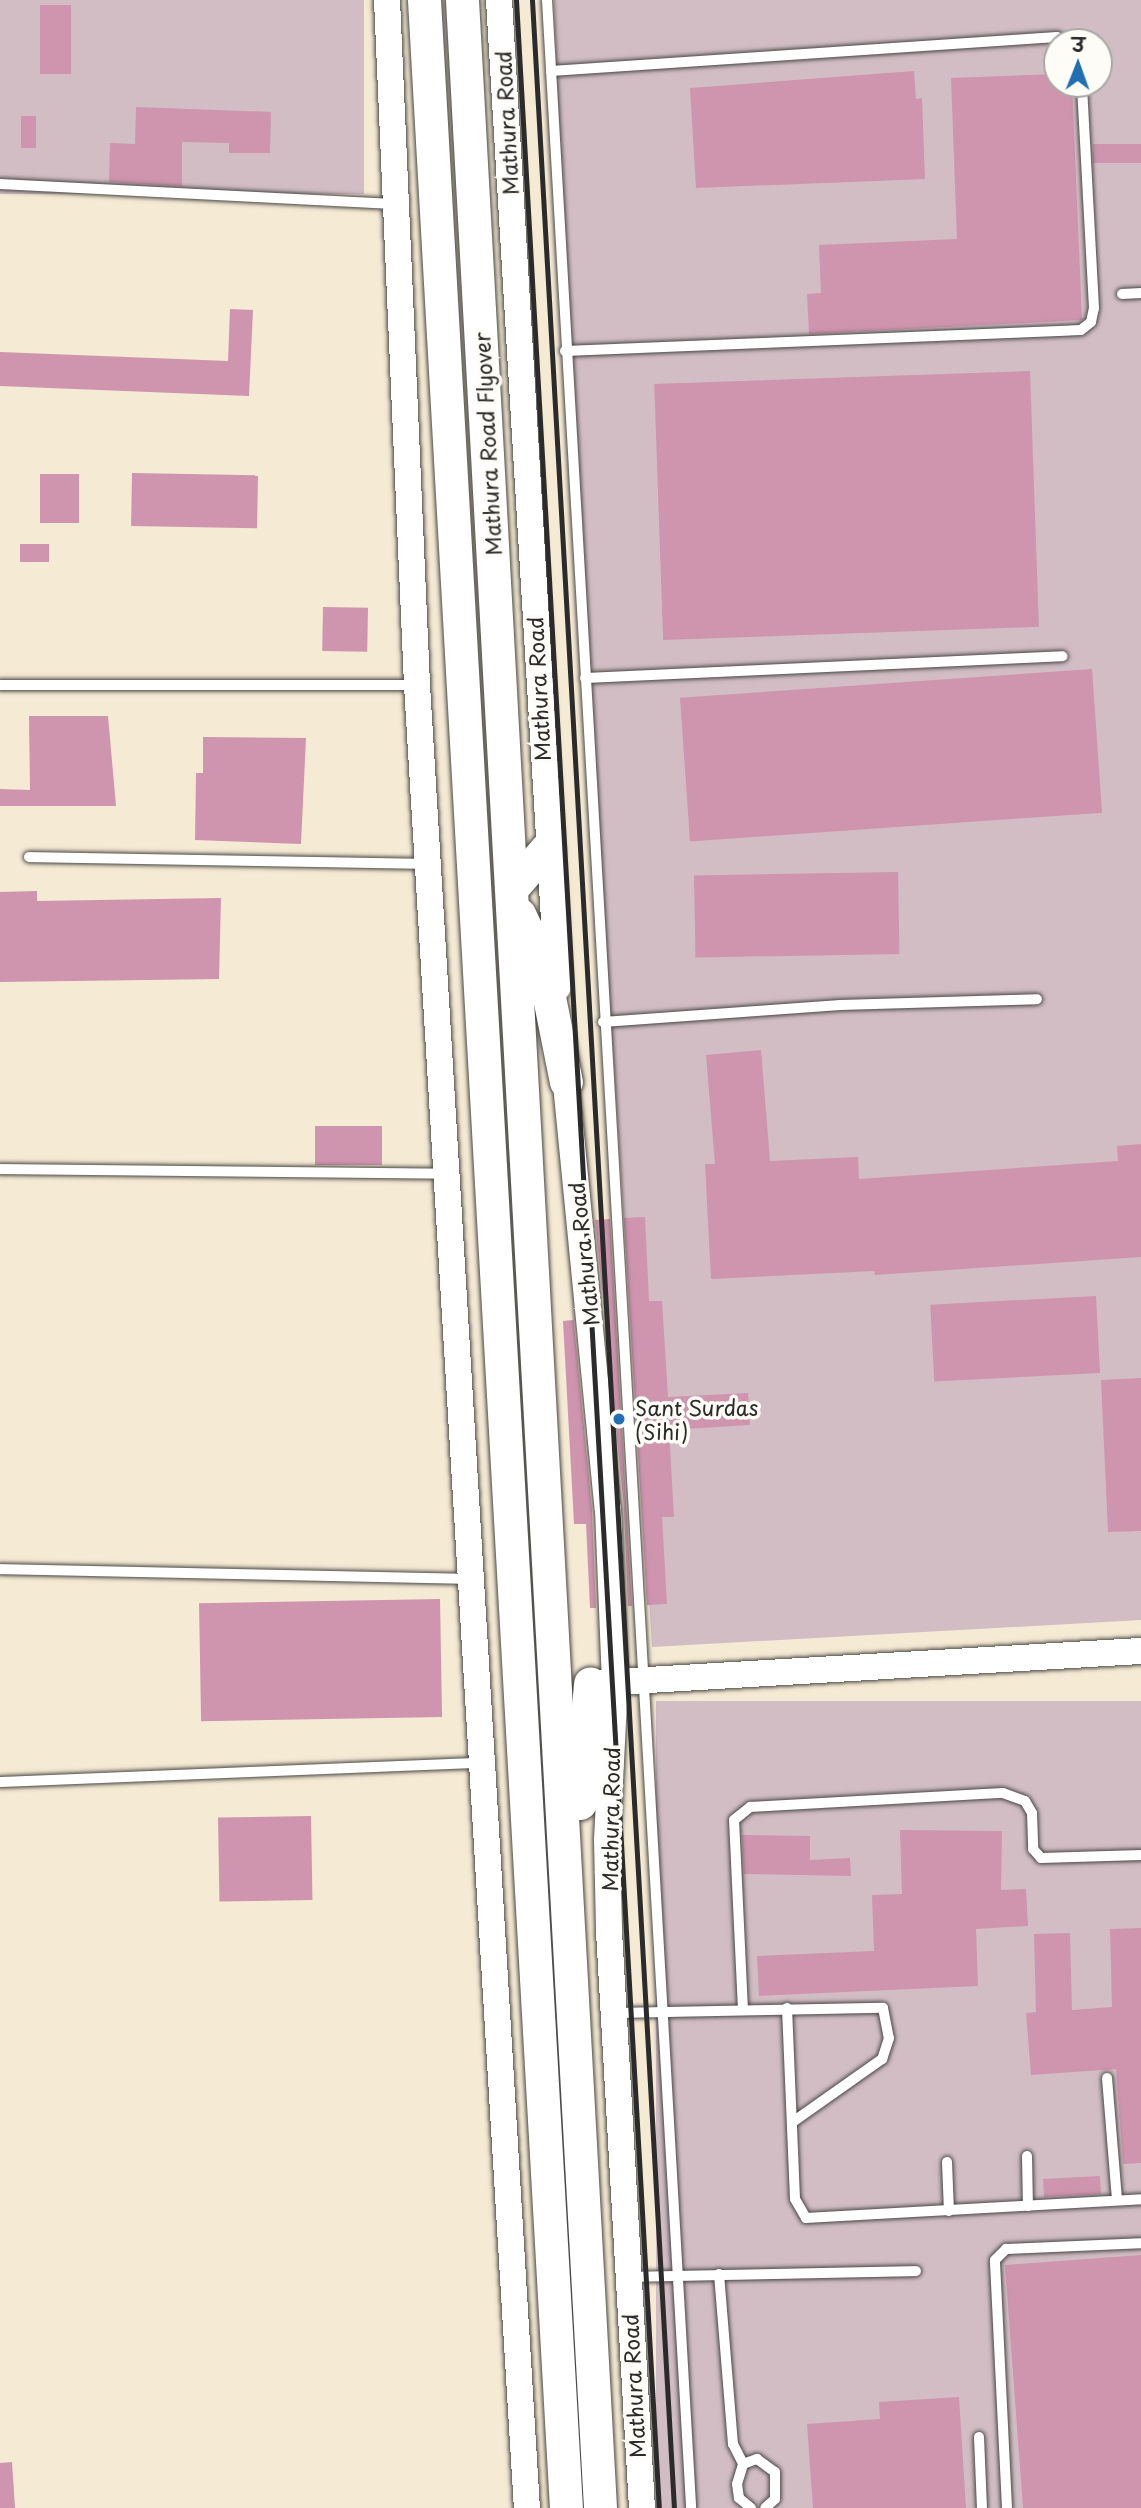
<!DOCTYPE html>
<html>
<head>
<meta charset="utf-8">
<style>
	body { margin:0 }
	#map { position:relative; width:1141px; height:2508px; overflow:hidden; background:#f5ead4; font-family:"Playpen Sans","Playpen Sans Deva",sans-serif }
	div>[style] { position:absolute }
	.industrial>* { inset:0; background:#d2bdc5; transform-origin:0 0 }
	.building>* { inset:0; background:#cf94ae; transform-origin:0 0 }
	.roads { filter:drop-shadow(0 0 2px #494844) drop-shadow(0 0 2px #494844) }
	.lane>* { height:10px; margin:-5px; padding:0 5px; transform-origin:5px; border-radius:5px; background:#fff }
	.secondary>* { height:26px; margin:-13px; padding:0 13px; transform-origin:13px; border-radius:13px; background:#fff }
	.highway>* { height:33px; margin:-16.5px; padding:0 16.5px; transform-origin:16.5px; border-radius:16.5px; background:#fff }
	.rail>* { height:5px; margin:-2.5px; padding:0 2.5px; transform-origin:2.5px; border-radius:2.5px; background:#2b2b2b }
	.dots>* { width:19px; height:19px; translate:-50% -50%; box-sizing:border-box; border:4px solid #fdfcf7; border-radius:50% }
	span { translate:-50% -50%; white-space:nowrap; text-align:center; line-height:1.15; -webkit-text-stroke:7px #fdfcf7; paint-order:stroke }
	.street-label { font-size:21px; color:#2b2b2b }
	.poi-label { font-size:21px; color:#2b2b2b }
	.left { translate:0 -50%; text-align:left }
	.north { position:absolute; left:1043px; top:28px; width:70px; height:70px; box-sizing:border-box; background:#fdfcf7; border:2px solid #a9a8a5; border-radius:50%; rotate:1deg; font-size:19px; font-weight:700; line-height:28px; text-align:center; color:#2b2b2b }
	.north::after { content:''; display:block; margin:auto; width:24px; height:32px; background:#1f6fb2; clip-path:polygon(50% 0,100% 100%,50% 72%,0 100%) }
</style>
</head>
<body>
<div id="map">
	<div class="industrial">
		<i style="left:0;top:0;width:364px;height:194px"></i>
		<i style="clip-path:polygon(evenodd,554px 0,1141px 0,1141px 1620px,652px 1647px,567px 351px,554px 0,1057px 42px,1099px 42px,1099px 84px,1057px 84px,1057px 42px)"></i>
		<i style="left:1141px;top:1701px;width:807px;height:485px;rotate:90deg"></i>
	</div>
	<div class="building">
		<i style="left:40px;top:5px;width:31px;height:69px"></i>
		<i style="clip-path:polygon(914px 71px,916px 99px,922px 98px,925px 179px,696px 188px,690px 88px)"></i>
		<i style="clip-path:polygon(1057px 74px,1057px 84px,1072px 84px,1082px 320px,809px 334px,807px 294px,821px 293px,819px 245px,957px 239px,951px 78px)"></i>
		<i style="clip-path:polygon(136px 107px,271px 112px,270px 153px,229px 153px,229px 143px,182px 142px,182px 186px,109px 182px,110px 143px,135px 144px)"></i>
		<i style="left:21px;top:116px;width:15px;height:32px"></i>
		<i style="left:1141px;top:144px;width:19px;height:48px;rotate:90deg"></i>
		<i style="clip-path:polygon(230px 309px,253px 310px,249px 396px,0 386px,0 352px,228px 361px)"></i>
		<i style="left:1030px;top:371px;width:256px;height:376px;rotate:88deg"></i>
		<i style="left:132px;top:473px;width:126px;height:53px;rotate:1deg"></i>
		<i style="left:40px;top:474px;width:39px;height:49px"></i>
		<i style="left:49px;top:544px;width:18px;height:29px;rotate:90deg"></i>
		<i style="left:323px;top:607px;width:45px;height:44px;rotate:1deg"></i>
		<i style="left:1092px;top:669px;width:144px;height:413px;rotate:86deg"></i>
		<i style="clip-path:polygon(29px 716px,108px 716px,116px 806px,0 806px,0 789px,30px 790px)"></i>
		<i style="clip-path:polygon(203px 737px,306px 738px,301px 844px,195px 840px,196px 773px,203px 773px)"></i>
		<i style="left:898px;top:872px;width:82px;height:204px;rotate:89deg"></i>
		<i style="clip-path:polygon(37px 891px,37px 901px,221px 898px,219px 979px,0 982px,0 892px)"></i>
		<i style="clip-path:polygon(761px 1050px,770px 1161px,858px 1157px,859px 1179px,1118px 1161px,1117px 1146px,1141px 1144px,1141px 1257px,875px 1275px,874px 1271px,711px 1279px,705px 1164px,715px 1164px,706px 1055px)"></i>
		<i style="left:315px;top:1126px;width:67px;height:39px"></i>
		<i style="clip-path:polygon(645px 1217px,649px 1301px,662px 1301px,668px 1397px,748px 1393px,750px 1425px,669px 1430px,674px 1517px,662px 1517px,667px 1604px,647px 1605px,624px 1218px)"></i>
		<i style="clip-path:polygon(610px 1219px,632px 1606px,628px 1606px,624px 1508px,595px 1220px)"></i>
		<i style="left:1096px;top:1296px;width:77px;height:166px;rotate:87deg"></i>
		<i style="clip-path:polygon(572px 1303px,592px 1510px,596px 1608px,590px 1608px,586px 1524px,574px 1524px,563px 1321px,573px 1320px)"></i>
		<i style="clip-path:polygon(1141px 1378px,1141px 1531px,1108px 1532px,1101px 1380px)"></i>
		<i style="left:440px;top:1599px;width:118px;height:241px;rotate:89deg"></i>
		<i style="left:311px;top:1816px;width:84px;height:93px;rotate:89deg"></i>
		<i style="clip-path:polygon(900px 1830px,1002px 1831px,1001px 1890px,1026px 1889px,1028px 1926px,976px 1929px,978px 1986px,759px 1996px,757px 1956px,874px 1951px,872px 1895px,902px 1894px)"></i>
		<i style="clip-path:polygon(742px 1835px,810px 1836px,810px 1860px,850px 1858px,851px 1876px,744px 1874px)"></i>
		<i style="clip-path:polygon(1141px 1928px,1141px 2163px,1123px 2164px,1116px 2069px,1031px 2075px,1026px 2013px,1036px 2012px,1034px 1934px,1070px 1933px,1072px 2010px,1112px 2007px,1110px 1929px)"></i>
		<i style="left:1100px;top:2176px;width:18px;height:57px;rotate:87deg"></i>
		<i style="clip-path:polygon(1141px 2255px,1141px 2508px,1023px 2508px,1005px 2265px)"></i>
		<i style="clip-path:polygon(959px 2397px,966px 2508px,813px 2508px,807px 2424px,880px 2419px,879px 2402px)"></i>
		<i style="clip-path:polygon(12px 2462px,15px 2508px,0 2508px,0 2463px)"></i>
	</div>
	<div class="roads">
		<div class="lane">
			<i style="left:547px;top:0;width:2512px;rotate:86.71deg"></i>
			<i style="left:551px;top:71px;width:507px;rotate:-3.84deg"></i>
			<i style="left:1057px;top:37px;width:12px;rotate:24deg"></i>
			<i style="left:0;top:184px;width:394px;rotate:2.9deg"></i>
			<i style="left:1122px;top:294px;width:19px;rotate:-3deg"></i>
			<i style="left:565px;top:351px;width:516px;rotate:-2.33deg"></i>
			<i style="left:1081px;top:330px;width:13px;rotate:-39deg"></i>
			<i style="left:1091px;top:322px;width:14px;rotate:-78deg"></i>
			<i style="left:1094px;top:308px;width:224px;rotate:-93.1deg"></i>
			<i style="left:585px;top:678px;width:478px;rotate:-2.6deg"></i>
			<i style="left:0;top:685px;width:416px"></i>
			<i style="left:29px;top:857px;width:398px;rotate:1deg"></i>
			<i style="left:603px;top:1022px;width:238px;rotate:-4.1deg"></i>
			<i style="left:840px;top:1005px;width:197px;rotate:-1.7deg"></i>
			<i style="left:0;top:1169px;width:445px;rotate:0.6deg"></i>
			<i style="left:0;top:1569px;width:469px;rotate:1.2deg"></i>
			<i style="left:0;top:1782px;width:482px;rotate:-2.3deg"></i>
			<i style="left:787px;top:2008px;width:191px;rotate:87.6deg"></i>
			<i style="left:795px;top:2199px;width:22px;rotate:60deg"></i>
			<i style="left:806px;top:2218px;width:336px;rotate:-3.2deg"></i>
			<i style="left:743px;top:2010px;width:190px;rotate:-92.7deg"></i>
			<i style="left:734px;top:1820px;width:21px;rotate:-39deg"></i>
			<i style="left:750px;top:1807px;width:253px;rotate:-3.2deg"></i>
			<i style="left:1003px;top:1793px;width:23px;rotate:20deg"></i>
			<i style="left:1025px;top:1801px;width:14px;rotate:60deg"></i>
			<i style="left:1032px;top:1813px;width:36px;rotate:88deg"></i>
			<i style="left:1033px;top:1849px;width:12px;rotate:48deg"></i>
			<i style="left:1041px;top:1858px;width:100px;rotate:-1.7deg"></i>
			<i style="left:615px;top:2013px;width:268px;rotate:-1.1deg"></i>
			<i style="left:883px;top:2008px;width:31px;rotate:79deg"></i>
			<i style="left:889px;top:2038px;width:22px;rotate:108deg"></i>
			<i style="left:882px;top:2059px;width:108px;rotate:144.8deg"></i>
			<i style="left:1107px;top:2078px;width:122px;rotate:85.3deg"></i>
			<i style="left:1027px;top:2156px;width:50px;rotate:88.9deg"></i>
			<i style="left:947px;top:2162px;width:49px;rotate:87.7deg"></i>
			<i style="left:719px;top:2274px;width:171px;rotate:85.3deg"></i>
			<i style="left:733px;top:2444px;width:22px;rotate:63deg"></i>
			<i style="left:631px;top:2277px;width:285px;rotate:-1.2deg"></i>
			<i style="left:979px;top:2437px;width:71px;rotate:87.6deg"></i>
			<i style="left:751px;top:2508px;width:16px;rotate:-140deg"></i>
			<i style="left:739px;top:2498px;width:14px;rotate:-98deg"></i>
			<i style="left:737px;top:2484px;width:21px;rotate:-73deg"></i>
			<i style="left:743px;top:2464px;width:15px;rotate:-20deg"></i>
			<i style="left:757px;top:2459px;width:22px;rotate:36deg"></i>
			<i style="left:775px;top:2472px;width:27px;rotate:90deg"></i>
			<i style="left:775px;top:2499px;width:13px;rotate:138deg"></i>
			<i style="left:1007px;top:2508px;width:248px;rotate:-92.8deg"></i>
			<i style="left:995px;top:2260px;width:16px;rotate:-45deg"></i>
			<i style="left:1006px;top:2249px;width:135px;rotate:-2.5deg"></i>
		</div>
		<div class="secondary">
			<i style="left:387px;top:0;width:686px;rotate:87.49deg"></i>
			<i style="left:417px;top:685px;width:1826px;rotate:86.55deg"></i>
			<i style="left:499px;top:0;width:989px;rotate:86.58deg"></i>
			<i style="left:564px;top:1064px;width:447px;rotate:84.4deg"></i>
			<i style="left:608px;top:1509px;width:173px;rotate:87.7deg"></i>
			<i style="left:615px;top:1682px;width:158px;rotate:92.9deg"></i>
			<i style="left:607px;top:1840px;width:91px;rotate:88.7deg"></i>
			<i style="left:609px;top:1931px;width:578px;rotate:86.73deg"></i>
			<i style="left:597px;top:1683px;width:545px;rotate:-3.37deg"></i>
		</div>
		<div class="highway">
			<i style="left:424px;top:0;width:2512px;rotate:86.76deg"></i>
			<i style="left:462px;top:0;width:2512px;rotate:86.85deg"></i>
			<i style="left:512px;top:888px;width:53px;rotate:-48.8deg"></i>
			<i style="left:519px;top:914px;width:53px;rotate:64.4deg"></i>
			<i style="left:542px;top:962px;width:122px;rotate:78.7deg"></i>
			<i style="left:580px;top:1803px;width:120px;rotate:-85.2deg"></i>
		</div>
	</div>
	<div class="rail">
		<i style="left:516px;top:0;width:2512px;rotate:86.74deg"></i>
		<i style="left:532px;top:0;width:2512px;rotate:86.76deg"></i>
	</div>
	<div class="dots">
		<i style="left:619px;top:1419px;background:#1f6fb2"></i>
	</div>
	<div class="street-label">
		<span style="left:506px;top:123px;rotate:-93deg">Mathura Road</span>
		<span style="left:487px;top:444px;rotate:-93deg">Mathura Road Flyover</span>
		<span style="left:538px;top:689px;rotate:-93deg">Mathura Road</span>
		<span style="left:583px;top:1254px;rotate:-96deg">Mathura Road</span>
		<span style="left:610px;top:1819px;rotate:-89deg">Mathura Road</span>
		<span style="left:633px;top:2386px;rotate:-93deg">Mathura Road</span>
	</div>
	<div class="poi-label">
		<span class="left" style="left:635px;top:1419px">Sant Surdas<br>(Sihi)</span>
	</div>
	<div class="north">उ</div>
</div>
</body>
</html>
